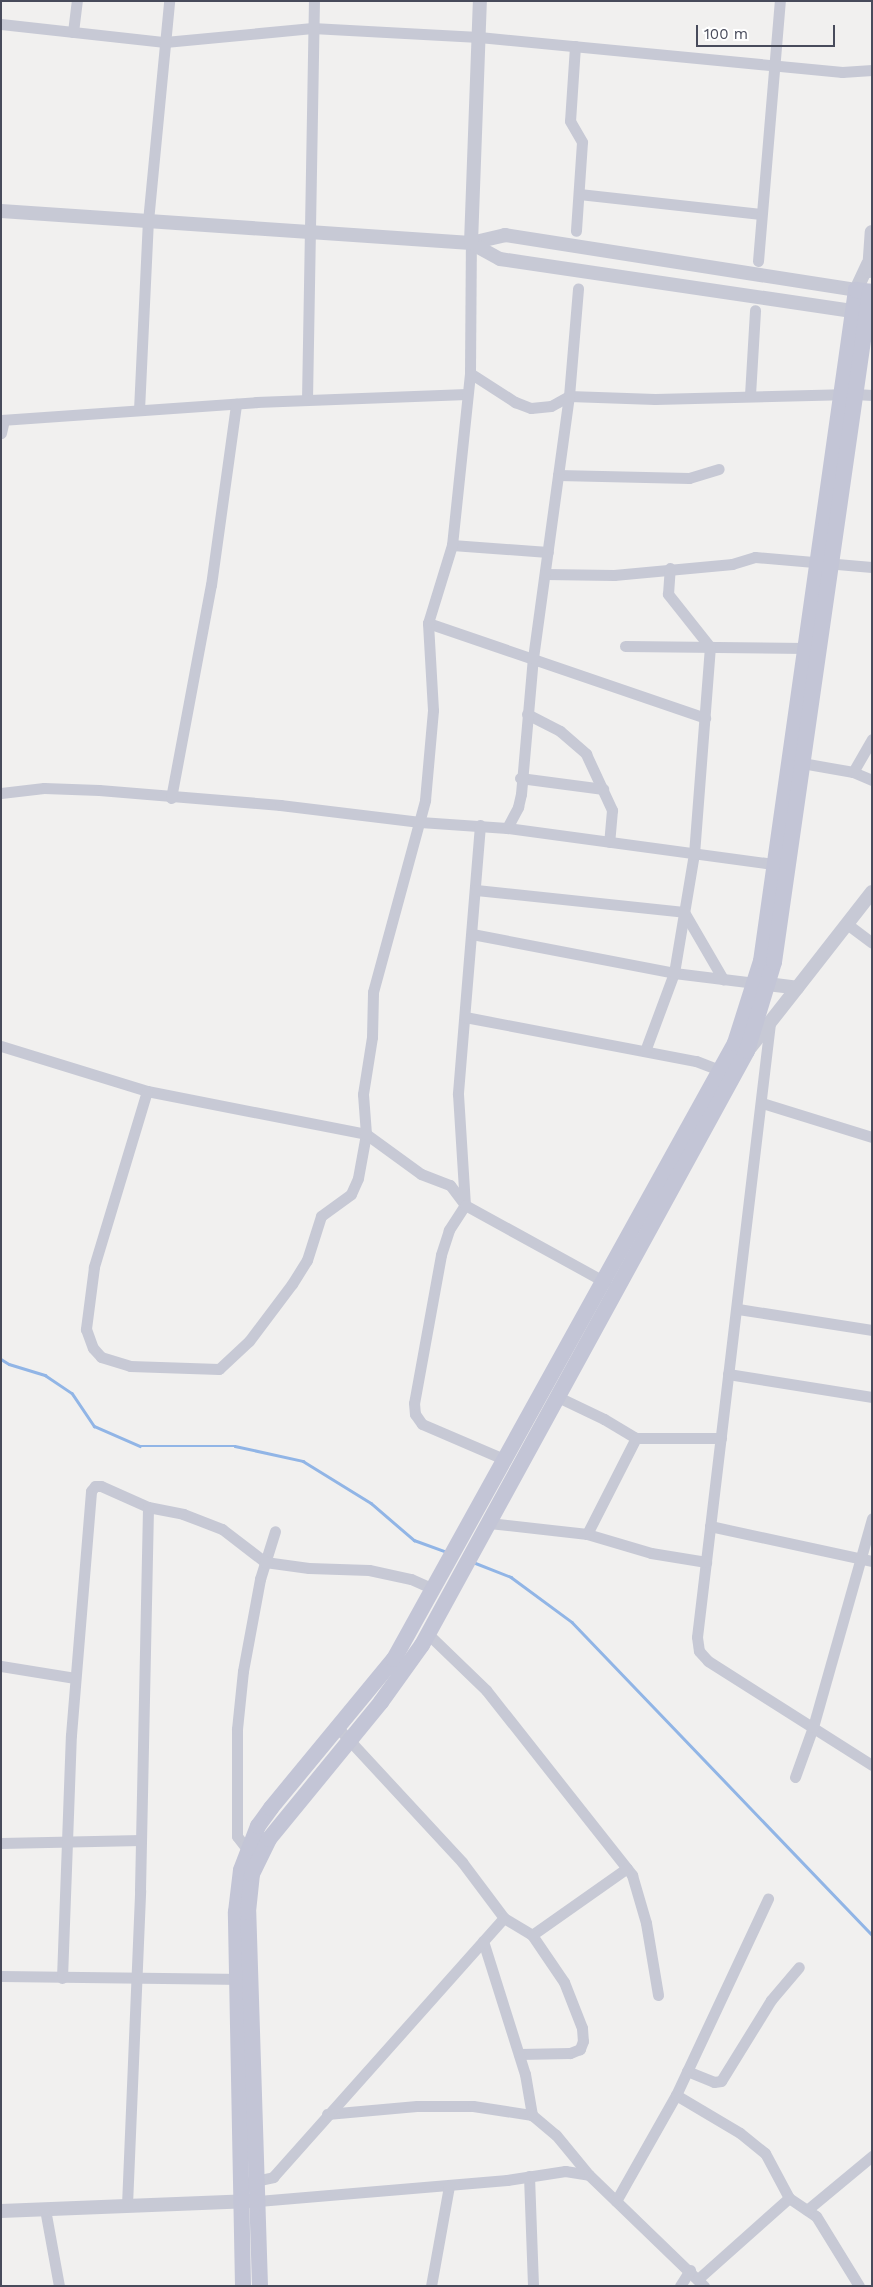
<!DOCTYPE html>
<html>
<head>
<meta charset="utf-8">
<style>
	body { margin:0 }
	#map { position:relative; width:873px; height:2287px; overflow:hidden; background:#f1f0ef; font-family:"Work Sans",sans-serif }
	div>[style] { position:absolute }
	.stream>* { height:2.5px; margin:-1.25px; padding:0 1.25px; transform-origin:1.25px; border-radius:1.25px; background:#91b5e6 }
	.minor>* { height:11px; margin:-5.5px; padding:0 5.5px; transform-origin:5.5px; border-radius:5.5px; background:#c7c9d5 }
	.tertiary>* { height:14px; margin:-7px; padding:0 7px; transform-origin:7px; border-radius:7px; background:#c7c9d5 }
	.secondary>* { height:16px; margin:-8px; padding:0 8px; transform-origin:8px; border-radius:8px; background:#c3c5d6 }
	span { translate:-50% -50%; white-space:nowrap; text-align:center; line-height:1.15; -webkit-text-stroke:4.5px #fff; paint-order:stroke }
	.frame { position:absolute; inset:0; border:2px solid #484b5b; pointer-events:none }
	.scale { position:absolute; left:696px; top:25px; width:139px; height:22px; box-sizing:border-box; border:2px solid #484b5b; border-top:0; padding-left:6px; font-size:15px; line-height:18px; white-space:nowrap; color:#484b5b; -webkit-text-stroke:4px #fff; paint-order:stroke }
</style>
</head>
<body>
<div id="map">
	<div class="stream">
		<i style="left:1px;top:1359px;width:9px;rotate:32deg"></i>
		<i style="left:9px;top:1364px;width:38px;rotate:17deg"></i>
		<i style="left:45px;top:1375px;width:32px;rotate:34deg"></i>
		<i style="left:72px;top:1393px;width:40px;rotate:56deg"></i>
		<i style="left:94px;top:1426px;width:50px;rotate:23.5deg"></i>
		<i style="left:140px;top:1446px;width:95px"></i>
		<i style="left:235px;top:1446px;width:70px;rotate:12.4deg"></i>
		<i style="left:303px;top:1461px;width:80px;rotate:31.7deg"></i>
		<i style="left:371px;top:1503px;width:57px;rotate:40.7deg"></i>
		<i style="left:414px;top:1540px;width:35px;rotate:20deg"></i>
		<i style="left:473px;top:1562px;width:41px;rotate:21.5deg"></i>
		<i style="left:511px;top:1577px;width:76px;rotate:36.4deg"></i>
		<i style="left:572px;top:1622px;width:434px;rotate:46.2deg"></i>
	</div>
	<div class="minor">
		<i style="left:1px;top:24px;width:165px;rotate:6.3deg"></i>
		<i style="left:165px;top:42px;width:148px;rotate:-5.4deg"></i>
		<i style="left:312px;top:28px;width:167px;rotate:3.1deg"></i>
		<i style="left:479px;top:37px;width:365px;rotate:5.5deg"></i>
		<i style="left:842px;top:72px;width:30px;rotate:-4deg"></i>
		<i style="left:73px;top:32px;width:31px;rotate:-83deg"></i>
		<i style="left:575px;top:46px;width:75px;rotate:93.8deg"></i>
		<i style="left:570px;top:121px;width:24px;rotate:60deg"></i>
		<i style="left:582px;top:142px;width:89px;rotate:93.9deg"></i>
		<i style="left:579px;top:194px;width:183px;rotate:6.3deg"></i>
		<i style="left:758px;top:261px;width:261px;rotate:-85.2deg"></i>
		<i style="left:470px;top:373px;width:54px;rotate:32.8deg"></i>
		<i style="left:515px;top:402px;width:17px;rotate:21deg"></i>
		<i style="left:531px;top:408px;width:20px;rotate:-6deg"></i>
		<i style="left:551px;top:406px;width:21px;rotate:-29deg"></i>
		<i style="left:569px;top:396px;width:86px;rotate:2deg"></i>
		<i style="left:655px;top:399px;width:186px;rotate:-1.5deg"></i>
		<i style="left:855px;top:394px;width:17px;rotate:3deg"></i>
		<i style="left:750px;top:395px;width:85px;rotate:-86.6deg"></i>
		<i style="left:307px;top:400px;width:399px;rotate:-89deg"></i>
		<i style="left:139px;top:410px;width:189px;rotate:-87.3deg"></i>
		<i style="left:148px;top:221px;width:221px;rotate:-84.5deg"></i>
		<i style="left:1px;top:420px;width:256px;rotate:-4deg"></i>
		<i style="left:256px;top:402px;width:211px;rotate:-2.2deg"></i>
		<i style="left:1px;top:433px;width:13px;rotate:-77deg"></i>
		<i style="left:558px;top:475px;width:131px;rotate:1.3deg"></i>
		<i style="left:689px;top:478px;width:31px;rotate:-17deg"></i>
		<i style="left:452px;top:545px;width:96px;rotate:4.2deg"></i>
		<i style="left:545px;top:574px;width:69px;rotate:0.8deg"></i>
		<i style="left:614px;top:575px;width:119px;rotate:-5.3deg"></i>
		<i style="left:732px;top:564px;width:24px;rotate:-17deg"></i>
		<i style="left:755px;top:557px;width:117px;rotate:4.9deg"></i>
		<i style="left:428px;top:623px;width:293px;rotate:18.9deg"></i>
		<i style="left:625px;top:646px;width:180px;rotate:0.6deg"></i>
		<i style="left:527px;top:714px;width:37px;rotate:27deg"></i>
		<i style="left:560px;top:731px;width:35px;rotate:41deg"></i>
		<i style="left:586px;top:754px;width:62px;rotate:65.1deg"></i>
		<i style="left:612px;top:810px;width:32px;rotate:95deg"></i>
		<i style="left:802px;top:763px;width:52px;rotate:10deg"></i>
		<i style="left:853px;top:772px;width:21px;rotate:23deg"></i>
		<i style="left:853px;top:772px;width:38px;rotate:-60deg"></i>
		<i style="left:520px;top:778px;width:84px;rotate:7.5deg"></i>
		<i style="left:1px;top:793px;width:43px;rotate:-6.6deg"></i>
		<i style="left:44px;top:788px;width:55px;rotate:2.1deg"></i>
		<i style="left:99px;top:790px;width:182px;rotate:4.7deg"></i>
		<i style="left:280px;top:805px;width:141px;rotate:6.9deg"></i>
		<i style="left:420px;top:822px;width:87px;rotate:3.9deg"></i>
		<i style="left:507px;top:828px;width:270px;rotate:7.7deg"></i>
		<i style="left:171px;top:798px;width:217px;rotate:-79.4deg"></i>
		<i style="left:211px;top:585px;width:183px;rotate:-82.1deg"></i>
		<i style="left:480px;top:825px;width:270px;rotate:94.7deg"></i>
		<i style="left:458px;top:1094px;width:111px;rotate:86.4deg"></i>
		<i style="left:465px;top:1205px;width:30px;rotate:123deg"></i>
		<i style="left:449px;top:1230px;width:26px;rotate:108deg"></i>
		<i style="left:441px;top:1255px;width:150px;rotate:100.3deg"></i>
		<i style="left:414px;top:1403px;width:11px;rotate:85deg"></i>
		<i style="left:415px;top:1414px;width:12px;rotate:55deg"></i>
		<i style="left:422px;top:1424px;width:91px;rotate:23.2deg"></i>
		<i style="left:507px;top:828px;width:24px;rotate:-62deg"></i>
		<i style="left:518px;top:807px;width:13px;rotate:-77deg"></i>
		<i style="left:521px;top:794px;width:137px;rotate:-85deg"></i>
		<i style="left:533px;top:658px;width:264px;rotate:-82.2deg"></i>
		<i style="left:569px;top:396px;width:108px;rotate:-85.2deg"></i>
		<i style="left:476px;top:890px;width:209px;rotate:6deg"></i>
		<i style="left:684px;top:912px;width:78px;rotate:59.8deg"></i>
		<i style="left:847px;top:924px;width:31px;rotate:37deg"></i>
		<i style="left:472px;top:934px;width:206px;rotate:10.9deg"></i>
		<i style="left:674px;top:973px;width:82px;rotate:7deg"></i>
		<i style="left:465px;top:1017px;width:235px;rotate:10.8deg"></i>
		<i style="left:696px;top:1061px;width:31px;rotate:21deg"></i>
		<i style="left:770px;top:1023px;width:618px;rotate:96.78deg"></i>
		<i style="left:697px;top:1637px;width:14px;rotate:82deg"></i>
		<i style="left:699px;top:1651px;width:13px;rotate:48deg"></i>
		<i style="left:708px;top:1661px;width:194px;rotate:32.4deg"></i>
		<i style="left:1px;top:1046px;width:153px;rotate:17.1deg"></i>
		<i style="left:147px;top:1091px;width:223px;rotate:11.1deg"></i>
		<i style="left:366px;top:1134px;width:68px;rotate:36deg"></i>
		<i style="left:421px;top:1174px;width:31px;rotate:21deg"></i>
		<i style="left:450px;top:1185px;width:25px;rotate:53deg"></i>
		<i style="left:465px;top:1205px;width:160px;rotate:28.8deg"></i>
		<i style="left:645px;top:1051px;width:83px;rotate:-69.6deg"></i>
		<i style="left:674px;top:973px;width:121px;rotate:-80.5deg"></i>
		<i style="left:694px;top:854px;width:208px;rotate:-85.6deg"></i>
		<i style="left:710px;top:647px;width:68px;rotate:-128.4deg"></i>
		<i style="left:668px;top:594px;width:26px;rotate:-86deg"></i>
		<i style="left:147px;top:1091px;width:184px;rotate:106.8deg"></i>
		<i style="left:94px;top:1267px;width:63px;rotate:97.4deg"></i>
		<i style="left:86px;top:1329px;width:20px;rotate:70deg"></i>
		<i style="left:93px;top:1348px;width:12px;rotate:48deg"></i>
		<i style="left:101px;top:1357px;width:30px;rotate:17deg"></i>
		<i style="left:130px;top:1366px;width:89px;rotate:1.9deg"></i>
		<i style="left:219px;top:1369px;width:41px;rotate:-43deg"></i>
		<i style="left:249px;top:1341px;width:71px;rotate:-53deg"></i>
		<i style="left:292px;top:1284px;width:28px;rotate:-58deg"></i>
		<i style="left:307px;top:1260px;width:46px;rotate:-72.3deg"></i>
		<i style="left:321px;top:1216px;width:37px;rotate:-36deg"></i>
		<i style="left:351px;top:1194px;width:17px;rotate:-66deg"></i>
		<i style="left:358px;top:1178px;width:45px;rotate:-79.7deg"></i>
		<i style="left:366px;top:1134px;width:40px;rotate:-94.3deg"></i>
		<i style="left:363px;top:1094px;width:58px;rotate:-81deg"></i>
		<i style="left:372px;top:1037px;width:45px;rotate:-88.7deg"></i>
		<i style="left:373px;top:992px;width:199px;rotate:-74.8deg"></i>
		<i style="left:425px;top:800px;width:90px;rotate:-84.9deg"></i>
		<i style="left:433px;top:710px;width:87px;rotate:-93.3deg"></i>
		<i style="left:428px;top:623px;width:82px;rotate:-72.9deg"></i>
		<i style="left:452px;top:545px;width:173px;rotate:-84deg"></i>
		<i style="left:470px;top:373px;width:130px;rotate:-89.6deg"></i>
		<i style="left:762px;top:1103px;width:115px;rotate:17.2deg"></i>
		<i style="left:738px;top:1309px;width:136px;rotate:8.9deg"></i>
		<i style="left:728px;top:1374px;width:146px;rotate:9.1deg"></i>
		<i style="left:558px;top:1397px;width:51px;rotate:25.6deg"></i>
		<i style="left:604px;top:1419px;width:37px;rotate:31deg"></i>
		<i style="left:489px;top:1523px;width:99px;rotate:6.4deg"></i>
		<i style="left:587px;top:1534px;width:67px;rotate:16.5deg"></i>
		<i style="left:651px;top:1553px;width:56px;rotate:9.3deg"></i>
		<i style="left:710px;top:1526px;width:166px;rotate:12.2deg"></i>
		<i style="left:587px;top:1534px;width:108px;rotate:-63deg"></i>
		<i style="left:636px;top:1438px;width:85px"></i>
		<i style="left:428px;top:1634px;width:81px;rotate:44deg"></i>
		<i style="left:486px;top:1690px;width:236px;rotate:51.7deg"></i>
		<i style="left:632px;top:1875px;width:50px;rotate:73.7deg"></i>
		<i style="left:646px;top:1923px;width:73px;rotate:80.5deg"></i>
		<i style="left:1px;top:1666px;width:75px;rotate:9.2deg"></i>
		<i style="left:338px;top:1728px;width:183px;rotate:47.2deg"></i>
		<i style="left:462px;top:1862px;width:70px;rotate:53.1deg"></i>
		<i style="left:504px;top:1918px;width:33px;rotate:31deg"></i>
		<i style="left:532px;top:1935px;width:57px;rotate:55.8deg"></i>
		<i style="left:564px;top:1982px;width:49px;rotate:68.6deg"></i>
		<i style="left:582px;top:2028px;width:13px;rotate:86deg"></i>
		<i style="left:583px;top:2041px;width:9px;rotate:111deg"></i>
		<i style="left:580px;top:2049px;width:11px;rotate:158deg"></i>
		<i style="left:570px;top:2053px;width:51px;rotate:178.9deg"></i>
		<i style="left:795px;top:1777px;width:53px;rotate:-70.2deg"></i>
		<i style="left:813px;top:1727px;width:217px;rotate:-74.2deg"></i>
		<i style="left:1px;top:1843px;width:140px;rotate:-1.2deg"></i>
		<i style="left:247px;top:1849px;width:16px;rotate:-128deg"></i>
		<i style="left:237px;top:1836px;width:107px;rotate:-90deg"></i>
		<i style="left:237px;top:1729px;width:58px;rotate:-84.1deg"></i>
		<i style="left:243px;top:1671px;width:94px;rotate:-79.5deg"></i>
		<i style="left:260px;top:1579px;width:50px;rotate:-72.6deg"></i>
		<i style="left:532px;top:1935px;width:116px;rotate:-35.2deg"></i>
		<i style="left:483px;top:1941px;width:139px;rotate:72.5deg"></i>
		<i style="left:525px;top:2074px;width:42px;rotate:80.3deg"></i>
		<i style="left:1px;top:1976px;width:243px;rotate:0.7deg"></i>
		<i style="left:62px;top:1978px;width:243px;rotate:-87.9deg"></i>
		<i style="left:71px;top:1735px;width:245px;rotate:-85.3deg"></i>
		<i style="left:91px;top:1491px;width:6px;rotate:-51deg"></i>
		<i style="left:95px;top:1486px;width:6px"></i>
		<i style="left:101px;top:1486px;width:51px;rotate:24.1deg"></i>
		<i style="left:148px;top:1507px;width:36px;rotate:11deg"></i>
		<i style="left:183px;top:1514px;width:42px;rotate:21deg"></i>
		<i style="left:222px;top:1529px;width:54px;rotate:37.5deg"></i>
		<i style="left:265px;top:1562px;width:44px;rotate:7.8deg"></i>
		<i style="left:309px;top:1568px;width:60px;rotate:1.9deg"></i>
		<i style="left:369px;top:1570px;width:43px;rotate:12.1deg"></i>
		<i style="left:411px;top:1579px;width:24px;rotate:24deg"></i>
		<i style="left:687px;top:2071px;width:29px;rotate:22deg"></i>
		<i style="left:714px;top:2082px;width:7px;rotate:-8deg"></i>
		<i style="left:721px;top:2081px;width:95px;rotate:-58.3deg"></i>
		<i style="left:771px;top:2000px;width:43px;rotate:-49.7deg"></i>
		<i style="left:676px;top:2095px;width:74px;rotate:30.7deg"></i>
		<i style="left:740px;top:2133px;width:32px;rotate:39deg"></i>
		<i style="left:765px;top:2153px;width:51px;rotate:61.9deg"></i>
		<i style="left:789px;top:2198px;width:32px;rotate:34deg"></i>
		<i style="left:816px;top:2216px;width:82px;rotate:58.4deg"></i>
		<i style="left:327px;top:2114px;width:90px;rotate:-5.1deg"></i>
		<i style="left:417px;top:2106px;width:56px"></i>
		<i style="left:473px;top:2106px;width:60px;rotate:8.7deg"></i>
		<i style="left:532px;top:2115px;width:31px;rotate:40deg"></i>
		<i style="left:556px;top:2135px;width:52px;rotate:50.5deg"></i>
		<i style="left:529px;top:2176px;width:110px;rotate:87.9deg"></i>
		<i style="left:250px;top:2182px;width:24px;rotate:-12deg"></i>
		<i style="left:273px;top:2177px;width:347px;rotate:-48.3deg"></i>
		<i style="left:258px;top:2201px;width:250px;rotate:-4.8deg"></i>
		<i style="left:507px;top:2180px;width:59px;rotate:-8.8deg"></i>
		<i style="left:565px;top:2171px;width:24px;rotate:9deg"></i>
		<i style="left:589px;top:2175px;width:160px;rotate:44deg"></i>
		<i style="left:616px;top:2201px;width:122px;rotate:-60.5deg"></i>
		<i style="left:676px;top:2095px;width:217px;rotate:-64.9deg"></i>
		<i style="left:127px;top:2205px;width:315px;rotate:-87.6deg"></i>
		<i style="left:140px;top:1890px;width:383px;rotate:-88.8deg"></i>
		<i style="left:45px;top:2209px;width:78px;rotate:79.7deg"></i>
		<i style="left:807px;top:2210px;width:85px;rotate:-39.7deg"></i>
		<i style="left:698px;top:2279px;width:122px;rotate:-41.7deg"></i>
		<i style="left:431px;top:2286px;width:102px;rotate:-79.8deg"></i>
		<i style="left:680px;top:2286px;width:19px;rotate:-58deg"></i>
	</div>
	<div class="tertiary">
		<i style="left:1px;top:211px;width:471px;rotate:3.9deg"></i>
		<i style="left:471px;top:243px;width:35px;rotate:-13deg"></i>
		<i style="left:505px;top:235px;width:355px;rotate:8.9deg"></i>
		<i style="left:856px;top:290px;width:29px;rotate:-65deg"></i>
		<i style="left:471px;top:243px;width:33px;rotate:29deg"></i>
		<i style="left:500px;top:259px;width:356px;rotate:8.4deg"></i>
		<i style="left:471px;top:243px;width:242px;rotate:-87.9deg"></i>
		<i style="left:869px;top:271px;width:39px;rotate:-86deg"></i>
		<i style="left:759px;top:983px;width:38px;rotate:7deg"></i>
		<i style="left:797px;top:988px;width:122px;rotate:-52deg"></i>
		<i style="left:749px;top:1049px;width:78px;rotate:-51.8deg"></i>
		<i style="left:1px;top:2211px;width:251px;rotate:-2.3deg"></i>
	</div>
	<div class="secondary">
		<i style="left:243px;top:2286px;width:374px;rotate:-91.1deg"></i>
		<i style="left:236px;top:1912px;width:42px;rotate:-83.2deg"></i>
		<i style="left:241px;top:1870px;width:47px;rotate:-68.9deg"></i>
		<i style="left:258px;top:1826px;width:22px;rotate:-54deg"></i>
		<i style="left:271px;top:1808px;width:193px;rotate:-50.5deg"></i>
		<i style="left:394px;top:1659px;width:704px;rotate:-61.03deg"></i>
		<i style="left:735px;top:1043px;width:86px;rotate:-72.4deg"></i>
		<i style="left:761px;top:961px;width:678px;rotate:-81.94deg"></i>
		<i style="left:856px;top:290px;width:16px;rotate:7deg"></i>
		<i style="left:260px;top:2286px;width:374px;rotate:-91.8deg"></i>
		<i style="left:248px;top:1912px;width:38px;rotate:-84deg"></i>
		<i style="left:252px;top:1874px;width:39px;rotate:-64deg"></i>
		<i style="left:269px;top:1839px;width:177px;rotate:-50.7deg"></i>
		<i style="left:381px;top:1702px;width:70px;rotate:-54.3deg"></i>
		<i style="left:422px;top:1645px;width:677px;rotate:-61.32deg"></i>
		<i style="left:747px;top:1051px;width:93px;rotate:-73.1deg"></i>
		<i style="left:774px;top:962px;width:677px;rotate:-81.85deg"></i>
	</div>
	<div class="frame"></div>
	<div class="scale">100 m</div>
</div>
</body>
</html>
